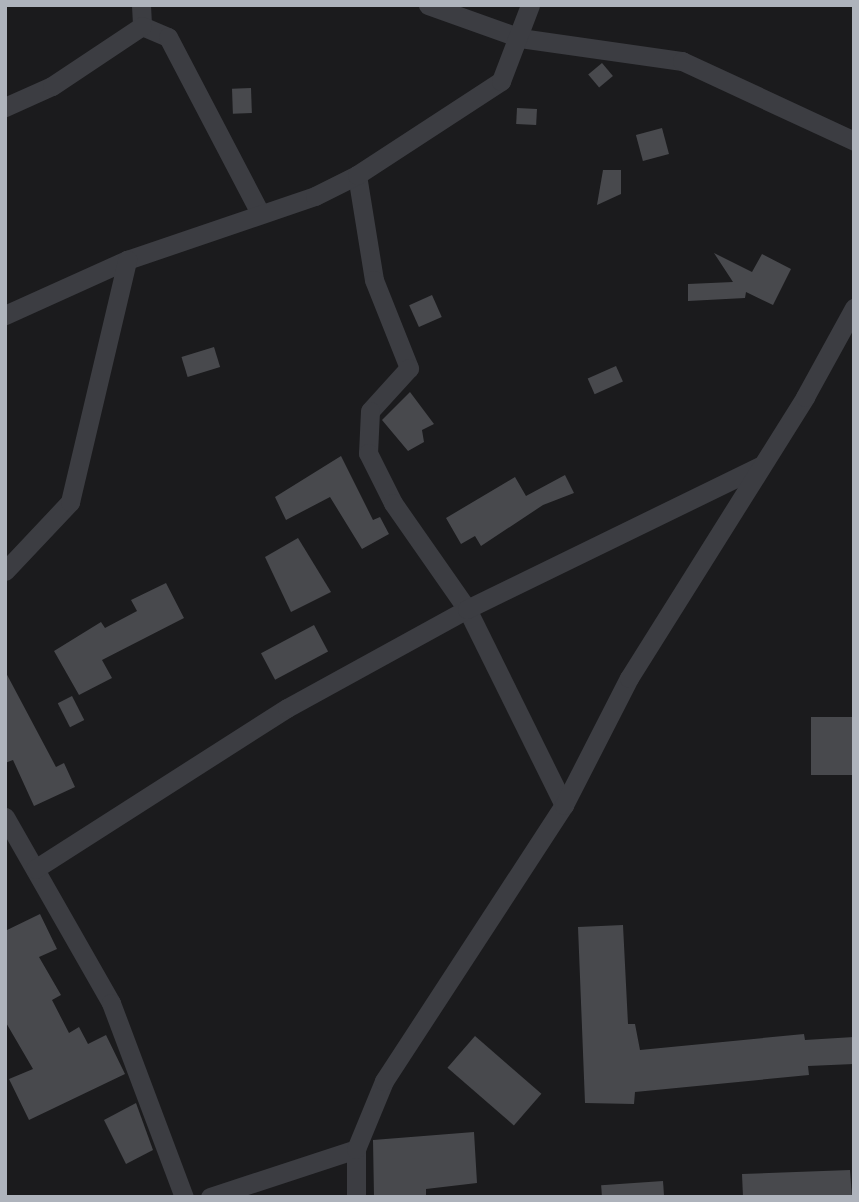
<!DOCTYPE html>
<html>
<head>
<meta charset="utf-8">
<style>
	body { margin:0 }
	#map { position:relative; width:859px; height:1202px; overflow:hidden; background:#1b1b1d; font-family:Poppins,sans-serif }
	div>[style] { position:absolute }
	.building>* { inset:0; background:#48494d; transform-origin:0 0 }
	.street>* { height:19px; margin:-9.5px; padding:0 9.5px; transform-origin:9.5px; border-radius:9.5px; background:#3c3d42 }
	span { translate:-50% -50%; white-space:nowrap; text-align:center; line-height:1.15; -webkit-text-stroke:6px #161618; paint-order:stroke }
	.frame { position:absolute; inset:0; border:7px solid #aeb3bc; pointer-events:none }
</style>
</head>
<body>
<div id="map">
	<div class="building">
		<i style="left:602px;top:63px;width:17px;height:18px;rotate:50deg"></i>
		<i style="left:251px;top:88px;width:25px;height:19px;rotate:88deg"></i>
		<i style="left:517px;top:108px;width:20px;height:16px;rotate:3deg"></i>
		<i style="left:662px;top:128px;width:27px;height:27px;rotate:75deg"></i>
		<i style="clip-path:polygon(603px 170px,621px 170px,621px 194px,597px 205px)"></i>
		<i style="clip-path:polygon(714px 253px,752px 272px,762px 254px,791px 269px,773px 305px,746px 292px,745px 298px,688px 301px,688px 284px,733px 282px)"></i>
		<i style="left:432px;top:295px;width:24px;height:25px;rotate:66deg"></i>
		<i style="left:214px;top:347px;width:21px;height:34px;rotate:73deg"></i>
		<i style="left:616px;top:366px;width:17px;height:31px;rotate:66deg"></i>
		<i style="clip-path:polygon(410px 392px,434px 424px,422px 430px,424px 442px,408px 451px,382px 420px)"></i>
		<i style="clip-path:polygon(341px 456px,373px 520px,380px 517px,389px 534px,362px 549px,330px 497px,286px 520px,275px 497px)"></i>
		<i style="clip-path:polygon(565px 475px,574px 493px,543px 505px,481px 546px,475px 536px,461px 544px,446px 518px,515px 477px,526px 496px)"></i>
		<i style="clip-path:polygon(298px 538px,331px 592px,291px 612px,265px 557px)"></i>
		<i style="clip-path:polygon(166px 583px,184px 618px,102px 660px,112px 678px,79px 695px,54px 651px,101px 622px,105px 628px,137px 611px,131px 600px)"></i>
		<i style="left:314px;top:625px;width:30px;height:60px;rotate:62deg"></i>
		<i style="clip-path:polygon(5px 671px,56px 767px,64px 763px,75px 787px,34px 806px,13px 760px,5px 763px)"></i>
		<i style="left:72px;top:696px;width:27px;height:16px;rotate:63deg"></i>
		<i style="left:854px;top:717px;width:58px;height:43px;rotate:90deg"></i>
		<i style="clip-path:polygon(40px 914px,57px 949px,39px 957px,61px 995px,52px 1000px,69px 1033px,79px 1027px,88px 1044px,106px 1035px,125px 1074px,29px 1120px,9px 1079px,33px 1069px,5px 1021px,5px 931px)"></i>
		<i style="clip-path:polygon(623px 925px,628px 1024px,635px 1024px,640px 1050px,804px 1034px,805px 1040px,854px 1037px,854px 1064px,808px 1066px,809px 1075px,635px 1092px,634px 1104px,585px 1103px,578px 927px)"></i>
		<i style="left:475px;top:1036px;width:88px;height:42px;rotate:41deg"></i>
		<i style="clip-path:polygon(136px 1103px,153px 1150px,126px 1164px,104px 1120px)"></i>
		<i style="clip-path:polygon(474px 1132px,477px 1183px,426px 1189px,426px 1197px,374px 1197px,373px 1140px)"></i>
		<i style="clip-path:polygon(850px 1170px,852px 1197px,743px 1197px,742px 1174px)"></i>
		<i style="left:663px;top:1181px;width:16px;height:62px;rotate:86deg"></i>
	</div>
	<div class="street">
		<i style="left:141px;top:5px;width:21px;rotate:87deg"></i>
		<i style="left:142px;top:26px;width:28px;rotate:23deg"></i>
		<i style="left:168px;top:37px;width:199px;rotate:62.4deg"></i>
		<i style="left:428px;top:5px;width:98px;rotate:19.7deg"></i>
		<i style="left:520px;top:38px;width:164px;rotate:8.1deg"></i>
		<i style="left:682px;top:61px;width:190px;rotate:24.9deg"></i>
		<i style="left:5px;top:107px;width:51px;rotate:-24.1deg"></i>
		<i style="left:52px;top:86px;width:108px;rotate:-33.7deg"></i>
		<i style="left:357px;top:175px;width:106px;rotate:80.8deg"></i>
		<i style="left:374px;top:280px;width:95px;rotate:68.3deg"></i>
		<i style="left:409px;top:368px;width:58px;rotate:132.2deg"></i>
		<i style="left:370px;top:411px;width:42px;rotate:92.7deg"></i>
		<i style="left:368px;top:453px;width:56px;rotate:63.4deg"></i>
		<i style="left:393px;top:503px;width:129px;rotate:55.1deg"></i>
		<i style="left:467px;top:609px;width:219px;rotate:63.7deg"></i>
		<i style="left:5px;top:315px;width:134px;rotate:-24.3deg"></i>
		<i style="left:127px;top:260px;width:199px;rotate:-18.8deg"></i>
		<i style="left:315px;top:196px;width:47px;rotate:-26.6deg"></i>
		<i style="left:357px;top:175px;width:172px;rotate:-33.1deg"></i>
		<i style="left:501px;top:81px;width:81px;rotate:-69.1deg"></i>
		<i style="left:5px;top:571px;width:95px;rotate:-46.7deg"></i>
		<i style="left:70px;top:502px;width:249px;rotate:-76.7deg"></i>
		<i style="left:5px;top:817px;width:214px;rotate:60.3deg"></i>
		<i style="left:111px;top:1003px;width:207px;rotate:69.4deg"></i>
		<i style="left:35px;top:869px;width:299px;rotate:-32.6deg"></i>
		<i style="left:287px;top:708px;width:205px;rotate:-28.8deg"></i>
		<i style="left:467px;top:609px;width:326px;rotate:-26deg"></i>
		<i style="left:210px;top:1197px;width:154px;rotate:-18.2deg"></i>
		<i style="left:356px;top:1197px;width:48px;rotate:-90deg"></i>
		<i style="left:356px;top:1149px;width:74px;rotate:-67.6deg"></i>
		<i style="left:384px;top:1081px;width:330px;rotate:-56.9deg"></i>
		<i style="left:564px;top:805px;width:143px;rotate:-62.9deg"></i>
		<i style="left:629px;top:678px;width:332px;rotate:-57.9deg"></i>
		<i style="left:805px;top:397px;width:102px;rotate:-61.2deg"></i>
	</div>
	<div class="frame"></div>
</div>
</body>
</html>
